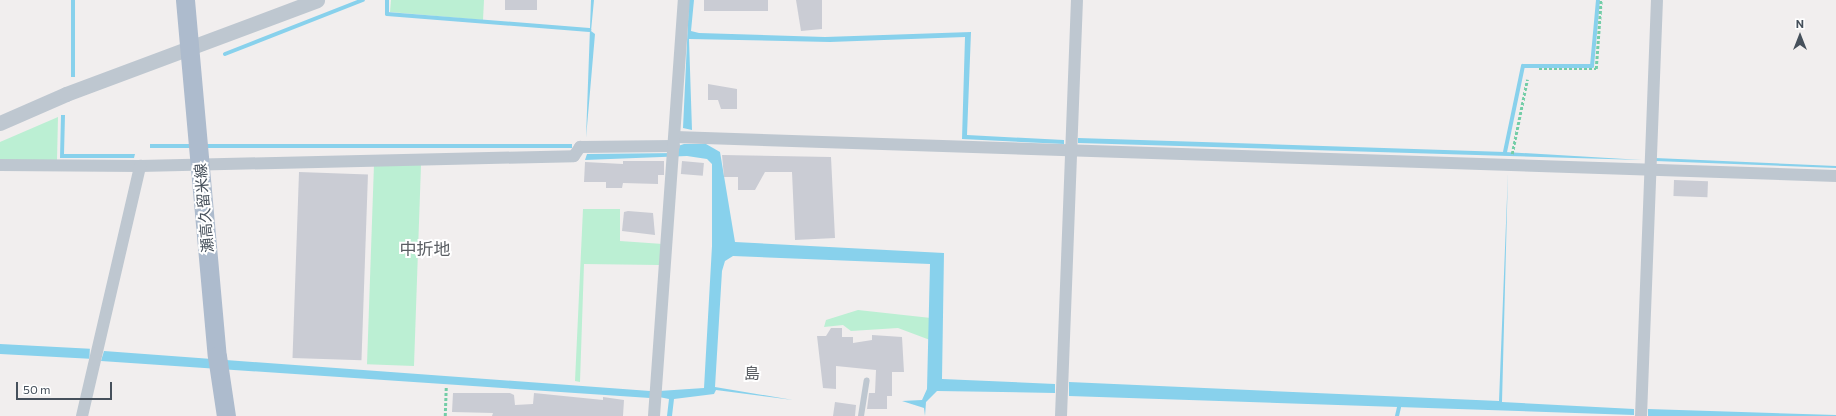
<!DOCTYPE html>
<html>
<head>
<meta charset="utf-8">
<style>
	body { margin:0 }
	#map { position:relative; width:1836px; height:416px; overflow:hidden; background:#f1eeee; font-family:Commissioner,"Noto Sans JP",sans-serif }
	div>[style] { position:absolute }
	.green>* { inset:0; background:#bbefd3; transform-origin:0 0 }
	.water>* { inset:0; background:#88d1ec; transform-origin:0 0 }
	.stream>* { height:4px; margin:-2px; padding:0 2px; transform-origin:2px; border-radius:2px; background:#88d1ec }
	.building>* { inset:0; background:#caccd4; transform-origin:0 0 }
	.path>* { height:2.5px; margin-top:-1.25px; transform-origin:0; background:repeating-linear-gradient(90deg,#73cda7 0 3px,transparent 0 5px) }
	.service>* { height:6px; margin:-3px; padding:0 3px; transform-origin:3px; border-radius:3px; background:#bec7d0 }
	.minor>* { height:12px; margin:-6px; padding:0 6px; transform-origin:6px; border-radius:6px; background:#bec7d0 }
	.tertiary>* { height:15px; margin:-7.5px; padding:0 7.5px; transform-origin:7.5px; border-radius:7.5px; background:#bec7d0 }
	.primary>* { height:19px; margin:-9.5px; padding:0 9.5px; transform-origin:9.5px; border-radius:9.5px; background:#adbbcd }
	span { translate:-50% -50%; white-space:nowrap; text-align:center; line-height:1.15; -webkit-text-stroke:4px #fff; paint-order:stroke }
	.street-label { font-size:15px; color:#46505b }
	.neighbourhood-label { font-size:16px; color:#5a5e63 }
	.quarter-label { font-size:17px; color:#5a5e63 }
	.north { position:absolute; left:1780px; top:16px; width:40px; height:40px; -webkit-text-stroke:3px #fff; paint-order:stroke; rotate:0deg; font-size:11px; font-weight:700; line-height:16px; text-align:center; color:#46505b }
	.north::after { content:''; display:block; margin:auto; width:14px; height:18px; background:#46505b; clip-path:polygon(50% 0,100% 100%,50% 72%,0 100%) }
	.scale { position:absolute; left:16px; top:382px; width:96px; height:18px; box-sizing:border-box; border:2px solid #46505b; border-top:0; padding-left:5px; font-size:12px; line-height:14px; white-space:nowrap; color:#46505b; -webkit-text-stroke:3px #fff; paint-order:stroke }
</style>
</head>
<body>
<div id="map">
	<div class="green">
		<i style="clip-path:polygon(391px 0,484px 0,483px 20px,390px 12px)"></i>
		<i style="clip-path:polygon(58px 117px,57px 160px,0 160px,0 142px)"></i>
		<i style="left:421px;top:165px;width:201px;height:47px;rotate:92deg"></i>
		<i style="clip-path:polygon(583px 209px,620px 209px,620px 241px,663px 244px,660px 265px,584px 264px,580px 382px,575px 381px)"></i>
		<i style="clip-path:polygon(858px 310px,931px 318px,930px 340px,898px 328px,851px 331px,843px 325px,824px 327px,826px 320px)"></i>
	</div>
	<div class="water">
		<i style="left:71px;top:0;width:4px;height:77px"></i>
		<i style="clip-path:polygon(591px 0,594px 0,591px 31px,595px 34px,586px 138px)"></i>
		<i style="clip-path:polygon(689px 0,694px 0,691px 31px,699px 33px,825px 37px,971px 32px,967px 135px,1064px 140px,1064px 144px,962px 139px,965px 37px,830px 42px,689px 39px,692px 130px,683px 128px)"></i>
		<i style="clip-path:polygon(61px 115px,65px 115px,64px 154px,135px 154px,134px 158px,60px 158px)"></i>
		<i style="clip-path:polygon(1078px 138px,1505px 152px,1642px 160px,1078px 143px)"></i>
		<i style="left:572px;top:144px;width:4px;height:422px;rotate:90deg"></i>
		<i style="clip-path:polygon(684px 144px,706px 144px,720px 152px,735px 242px,944px 253px,942px 379px,1055px 384px,1055px 393px,937px 391px,926px 402px,925px 416px,924px 408px,902px 401px,922px 400px,927px 389px,930px 264px,733px 256px,725px 261px,722px 271px,715px 387px,793px 400px,716px 390px,714px 394px,674px 399px,672px 416px,667px 416px,669px 399px,659px 397px,659px 391px,704px 388px,712px 246px,712px 164px,707px 159px,687px 156px,585px 160px,587px 154px,678px 153px,678px 146px)"></i>
		<i style="clip-path:polygon(1655px 158px,1836px 166px,1836px 168px,1655px 161px)"></i>
		<i style="clip-path:polygon(1508px 172px,1502px 402px,1634px 409px,1634px 415px,1069px 396px,1069px 382px,1499px 401px)"></i>
		<i style="left:0;top:344px;width:90px;height:10px;rotate:3deg"></i>
		<i style="clip-path:polygon(104px 351px,650px 391px,650px 398px,101px 361px)"></i>
		<i style="clip-path:polygon(1648px 409px,1836px 415px,1836px 416px,1648px 416px)"></i>
	</div>
	<div class="stream">
		<i style="left:387px;top:0;width:14px;rotate:90deg"></i>
		<i style="left:387px;top:14px;width:203px;rotate:4.5deg"></i>
		<i style="left:225px;top:54px;width:148px;rotate:-21.4deg"></i>
		<i style="left:1505px;top:152px;width:88px;rotate:-78.2deg"></i>
		<i style="left:1523px;top:66px;width:69px"></i>
		<i style="left:1592px;top:66px;width:66px;rotate:-84.8deg"></i>
		<i style="left:1397px;top:416px;width:9px;rotate:-77deg"></i>
	</div>
	<div class="building">
		<i style="left:505px;top:0;width:32px;height:10px"></i>
		<i style="left:704px;top:0;width:64px;height:11px"></i>
		<i style="clip-path:polygon(796px 0,822px 0,822px 29px,801px 31px)"></i>
		<i style="clip-path:polygon(708px 84px,737px 89px,737px 109px,721px 109px,718px 100px,708px 100px)"></i>
		<i style="clip-path:polygon(722px 155px,831px 157px,835px 238px,795px 240px,792px 172px,765px 172px,755px 190px,738px 190px,738px 177px,724px 177px)"></i>
		<i style="clip-path:polygon(623px 161px,664px 161px,664px 175px,658px 175px,658px 184px,623px 183px,622px 188px,606px 188px,606px 182px,584px 182px,585px 162px,623px 164px)"></i>
		<i style="left:682px;top:161px;width:22px;height:13px;rotate:5deg"></i>
		<i style="left:299px;top:172px;width:69px;height:186px;rotate:2deg"></i>
		<i style="left:1674px;top:180px;width:34px;height:16px;rotate:2deg"></i>
		<i style="clip-path:polygon(628px 211px,653px 213px,655px 235px,622px 231px,624px 212px)"></i>
		<i style="clip-path:polygon(831px 328px,842px 328px,842px 337px,853px 337px,853px 343px,872px 340px,872px 335px,902px 337px,904px 372px,892px 372px,892px 396px,887px 396px,887px 409px,867px 409px,869px 393px,875px 393px,876px 370px,836px 366px,836px 389px,823px 388px,817px 336px,826px 336px)"></i>
		<i style="clip-path:polygon(453px 393px,510px 393px,514px 395px,515px 405px,533px 404px,534px 393px,603px 400px,603px 397px,624px 400px,623px 416px,492px 416px,493px 413px,452px 412px)"></i>
		<i style="clip-path:polygon(835px 402px,856px 405px,855px 416px,833px 416px)"></i>
	</div>
	<div class="path">
		<i style="left:1539px;top:69px;width:57px"></i>
		<i style="left:1596px;top:69px;width:69px;rotate:-85.9deg"></i>
		<i style="left:1512px;top:154px;width:76px;rotate:-78.5deg"></i>
		<i style="left:445px;top:416px;width:29px;rotate:-88deg"></i>
	</div>
	<div class="service">
		<i style="left:861px;top:416px;width:36px;rotate:-81deg"></i>
	</div>
	<div class="minor">
		<i style="left:675px;top:137px;width:1162px;rotate:1.92deg"></i>
		<i style="left:0;top:165px;width:140px;rotate:0.4deg"></i>
		<i style="left:140px;top:166px;width:434px;rotate:-1.3deg"></i>
		<i style="left:574px;top:156px;width:11px;rotate:-56deg"></i>
		<i style="left:580px;top:147px;width:94px;rotate:-0.6deg"></i>
		<i style="left:82px;top:416px;width:257px;rotate:-76.9deg"></i>
		<i style="left:654px;top:416px;width:417px;rotate:-85.9deg"></i>
		<i style="left:1061px;top:416px;width:416px;rotate:-87.8deg"></i>
		<i style="left:1641px;top:416px;width:416px;rotate:-87.8deg"></i>
	</div>
	<div class="tertiary">
		<i style="left:0;top:123px;width:72px;rotate:-23.7deg"></i>
		<i style="left:66px;top:94px;width:268px;rotate:-20.5deg"></i>
	</div>
	<div class="primary">
		<i style="left:185px;top:0;width:357px;rotate:84.9deg"></i>
		<i style="left:217px;top:356px;width:61px;rotate:81.5deg"></i>
	</div>
	<div class="street-label">
		<span style="left:204px;top:208px;rotate:-95deg">瀬高久留米線</span>
	</div>
	<div class="neighbourhood-label">
		<span style="left:752px;top:373px">島</span>
	</div>
	<div class="quarter-label">
		<span style="left:425px;top:249px">中折地</span>
	</div>
	<div class="north">N</div>
	<div class="scale">50 m</div>
</div>
</body>
</html>
